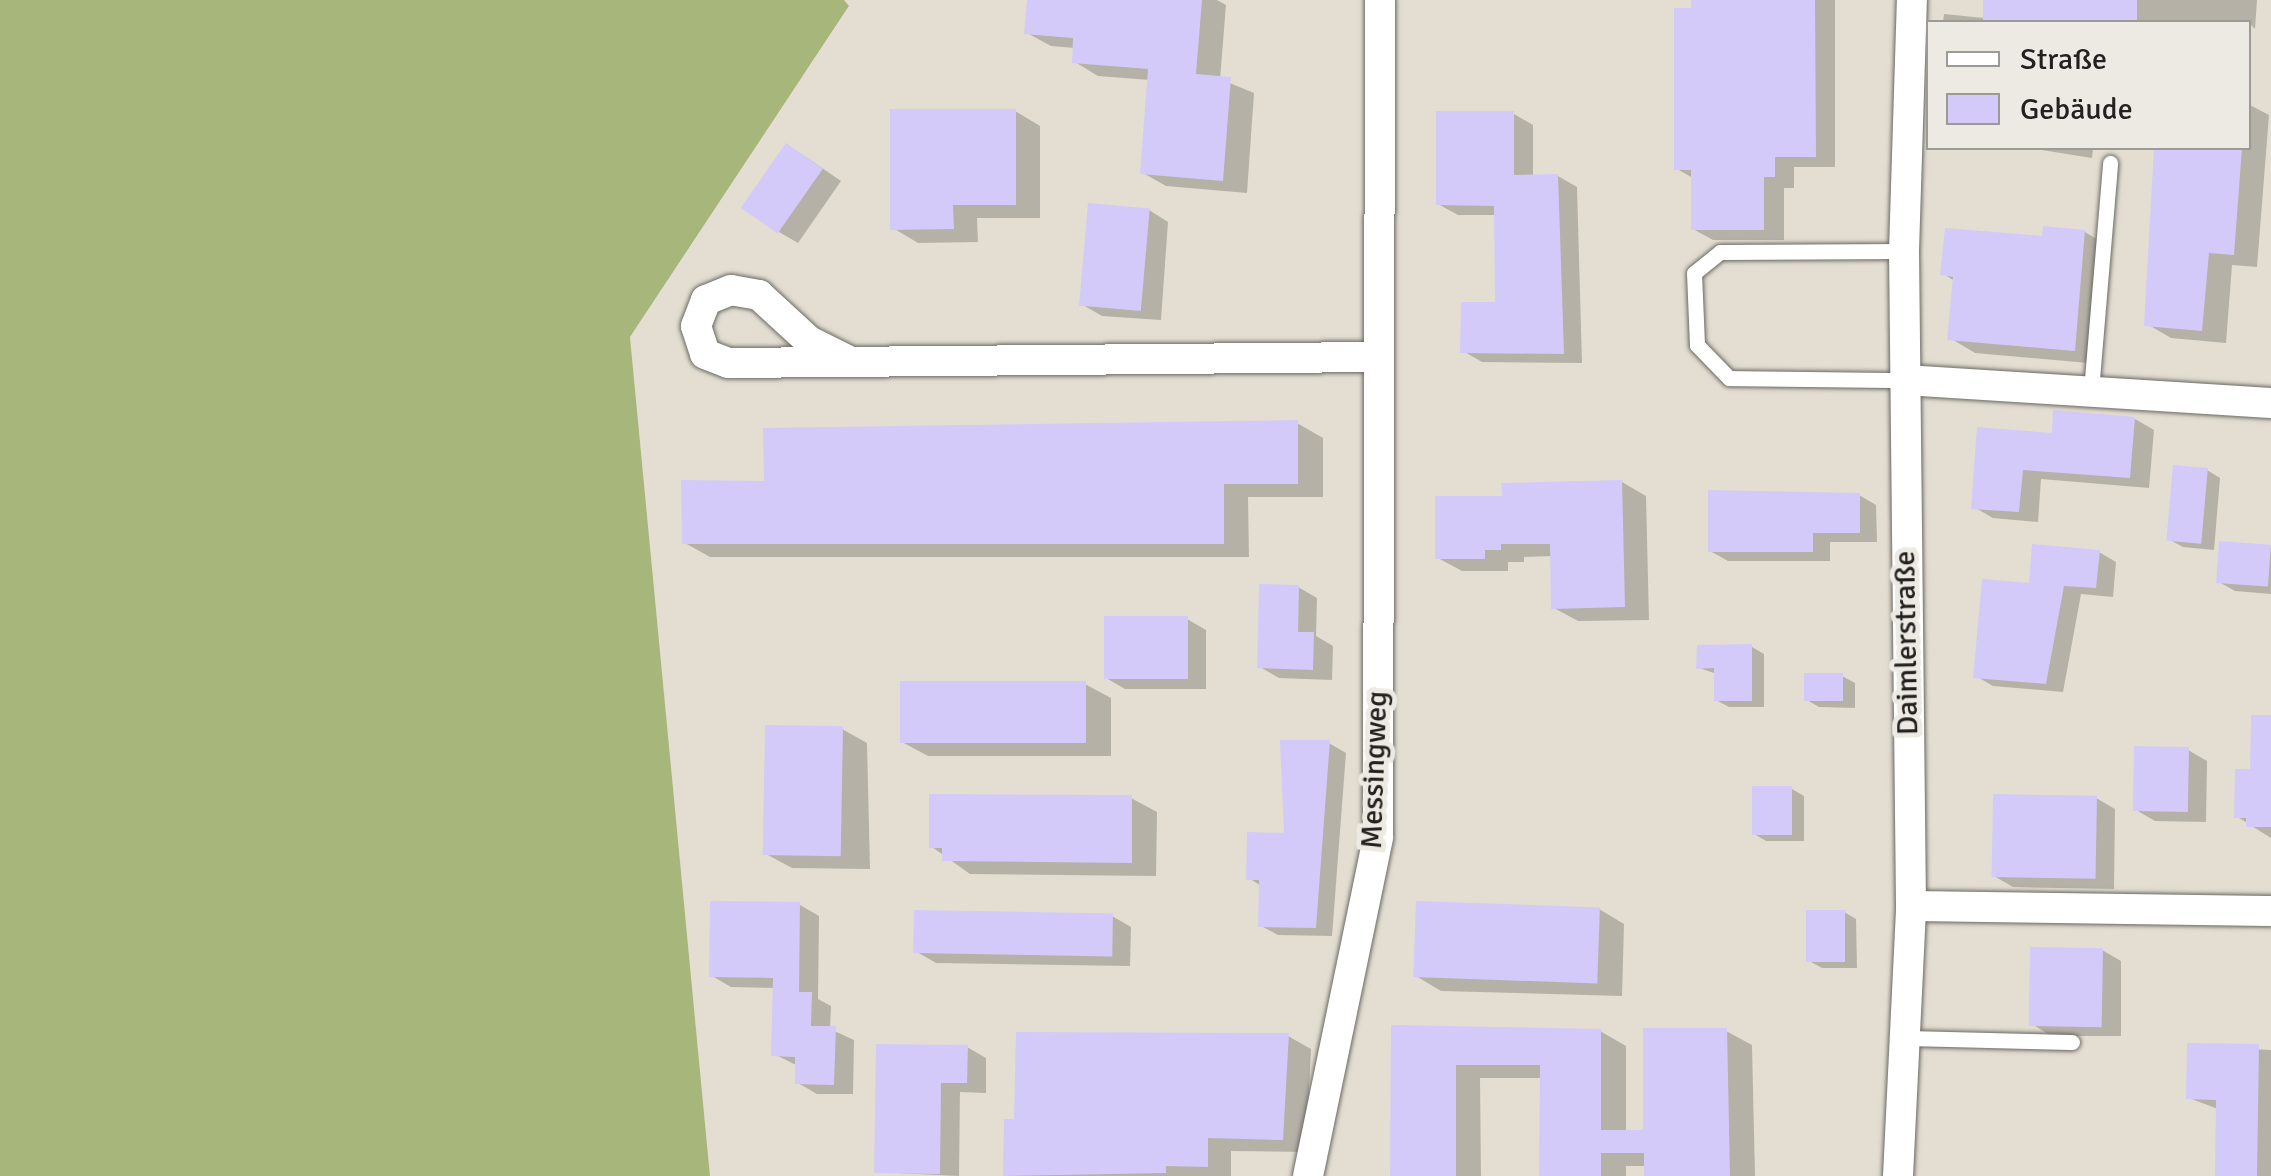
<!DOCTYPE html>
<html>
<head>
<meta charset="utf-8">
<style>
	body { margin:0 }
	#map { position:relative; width:2271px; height:1176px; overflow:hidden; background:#edeae4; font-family:Signika,sans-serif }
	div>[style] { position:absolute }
	.built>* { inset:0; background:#e3ded1 }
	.forest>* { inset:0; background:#a7b67a }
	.shadow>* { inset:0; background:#0003 }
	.building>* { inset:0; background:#d3caf9; transform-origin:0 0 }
	.roads { filter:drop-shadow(0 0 2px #6b6964) drop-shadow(0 0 2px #6b6964) }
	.service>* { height:15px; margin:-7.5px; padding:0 7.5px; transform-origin:7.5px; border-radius:7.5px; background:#fff }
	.minor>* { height:30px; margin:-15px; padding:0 15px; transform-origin:15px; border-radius:15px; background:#fff }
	span { translate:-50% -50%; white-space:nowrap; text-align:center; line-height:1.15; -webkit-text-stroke:10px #edeae4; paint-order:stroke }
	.street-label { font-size:30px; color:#22211f }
	.legend { position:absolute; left:1926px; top:20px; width:325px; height:130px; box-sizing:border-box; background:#edeae4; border:2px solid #9c9a95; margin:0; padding:12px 18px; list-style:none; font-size:30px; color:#22211f }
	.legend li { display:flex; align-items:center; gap:20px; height:50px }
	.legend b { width:50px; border:2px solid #9c9a95 }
</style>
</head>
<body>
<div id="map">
	<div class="built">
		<i style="clip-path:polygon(evenodd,844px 0,2271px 0,2271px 1176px,710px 1176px,630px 337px,849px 7px,844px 0,1928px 22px,2248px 22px,2248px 148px,1928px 148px,1928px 22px)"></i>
	</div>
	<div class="forest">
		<i style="clip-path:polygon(0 0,844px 0,849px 6px,630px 337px,710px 1176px,0 1176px)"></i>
	</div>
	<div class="shadow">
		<i style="clip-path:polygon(1030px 0,1217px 0,1226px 5px,1220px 79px,1254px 93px,1247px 193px,1166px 186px,1143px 173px,1150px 80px,1098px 76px,1075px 62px,1075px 48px,1051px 46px,1027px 33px)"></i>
		<i style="clip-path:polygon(1693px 0,1835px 0,1835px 167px,1794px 167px,1794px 188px,1784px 188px,1784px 240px,1713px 240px,1693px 229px,1693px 178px,1677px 169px)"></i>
		<i style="clip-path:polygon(1985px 0,2257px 0,2255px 29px,2248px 22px,1943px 22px,1944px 14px,1984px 18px)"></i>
		<i style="clip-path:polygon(2248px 104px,2269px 115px,2257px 267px,2232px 265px,2226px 343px,2171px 338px,2147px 324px,2156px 148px,2248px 148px)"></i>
		<i style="clip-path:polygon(1015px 111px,1040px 126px,1040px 218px,977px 218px,978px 242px,918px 243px,893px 228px)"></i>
		<i style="clip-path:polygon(1514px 114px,1533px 125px,1533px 177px,1558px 176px,1577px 187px,1582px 363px,1482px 362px,1463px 351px,1498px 305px,1497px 215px,1458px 215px,1438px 204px)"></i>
		<i style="clip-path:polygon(2029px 148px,2093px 148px,2092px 158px)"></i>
		<i style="clip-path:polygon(806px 157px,841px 181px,798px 243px,779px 232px)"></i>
		<i style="clip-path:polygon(1149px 210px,1168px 222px,1161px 320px,1102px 316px,1083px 305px)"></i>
		<i style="clip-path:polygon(2085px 232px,2110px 247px,2100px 364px,1975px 353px,1950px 338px,1955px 281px,1943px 274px,2045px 239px)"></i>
		<i style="clip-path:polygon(2135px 419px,2154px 430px,2149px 488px,2041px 479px,2038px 522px,1993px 518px,1974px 507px,2054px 436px)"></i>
		<i style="clip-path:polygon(1297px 423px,1323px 438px,1323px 497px,1248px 497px,1249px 557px,710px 557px,685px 543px,766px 483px)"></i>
		<i style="clip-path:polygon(2207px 470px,2220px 478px,2214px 550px,2183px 547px,2170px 540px)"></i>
		<i style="clip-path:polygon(1622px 482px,1646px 496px,1649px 620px,1578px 621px,1554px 608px,1553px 556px,1524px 557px,1524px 562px,1508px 562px,1508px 571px,1462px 571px,1438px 558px)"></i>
		<i style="clip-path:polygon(1859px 495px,1876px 505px,1877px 542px,1830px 542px,1830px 561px,1728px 561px,1710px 551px)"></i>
		<i style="clip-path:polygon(2271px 547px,2271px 594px,2235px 591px,2219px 582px)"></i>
		<i style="clip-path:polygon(2099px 552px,2116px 562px,2113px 597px,2081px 594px,2063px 692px,1993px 686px,1976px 676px,2031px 586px)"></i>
		<i style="clip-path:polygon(1298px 587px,1317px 598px,1316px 636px,1333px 646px,1332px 680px,1279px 678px,1260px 667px)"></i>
		<i style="clip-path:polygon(1187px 619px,1206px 630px,1206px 689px,1125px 689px,1106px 678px)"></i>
		<i style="clip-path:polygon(1752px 647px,1764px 654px,1764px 707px,1729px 707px,1716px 700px,1717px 674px,1699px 668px)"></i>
		<i style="clip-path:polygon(1842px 676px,1855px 683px,1855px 708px,1819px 707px,1807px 700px)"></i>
		<i style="clip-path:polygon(1085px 684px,1111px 698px,1111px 756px,928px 756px,902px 742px)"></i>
		<i style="clip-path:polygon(842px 729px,867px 743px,870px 869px,792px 868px,766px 854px)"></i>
		<i style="clip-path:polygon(2271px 738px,2271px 838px,2236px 816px)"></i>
		<i style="clip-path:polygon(1329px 743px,1346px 753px,1332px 936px,1278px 935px,1261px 926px,1261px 886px,1249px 878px,1286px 835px)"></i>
		<i style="clip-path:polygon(2188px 750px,2207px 761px,2206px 822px,2155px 821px,2136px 810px)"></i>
		<i style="clip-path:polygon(1792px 789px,1804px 796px,1804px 841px,1766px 841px,1754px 834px)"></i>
		<i style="clip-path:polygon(1131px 798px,1157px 812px,1156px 876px,970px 874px,932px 847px)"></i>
		<i style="clip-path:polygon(2096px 798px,2115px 809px,2114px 889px,2013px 887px,1994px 876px)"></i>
		<i style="clip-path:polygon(800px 905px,819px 916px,818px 999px,831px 1006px,830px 1029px,854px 1040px,853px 1094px,817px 1094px,798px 1083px,798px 1066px,774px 1054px,775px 988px,731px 987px,712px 976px)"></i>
		<i style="clip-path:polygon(1599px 909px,1624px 924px,1622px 996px,1441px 991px,1416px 976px)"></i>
		<i style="clip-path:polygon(1844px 912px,1856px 919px,1857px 968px,1822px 968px,1809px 961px)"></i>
		<i style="clip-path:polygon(1112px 916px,1131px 927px,1130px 966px,936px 963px,917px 952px)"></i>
		<i style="clip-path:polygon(2102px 950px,2121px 961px,2121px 1036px,2051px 1036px,2032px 1024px)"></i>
		<i style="clip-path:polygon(1393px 1028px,1600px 1031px,1626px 1046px,1626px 1133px,1646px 1133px,1726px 1031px,1752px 1045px,1755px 1176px,1647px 1176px,1647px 1166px,1626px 1166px,1626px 1176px,1542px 1176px,1542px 1078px,1480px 1078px,1481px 1176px,1392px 1176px)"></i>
		<i style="clip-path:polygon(1288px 1036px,1311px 1049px,1306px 1152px,1231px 1151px,1231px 1176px,1006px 1176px,1006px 1122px)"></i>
		<i style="clip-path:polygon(2190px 1046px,2271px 1050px,2271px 1176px,2217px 1176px,2218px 1109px,2189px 1098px)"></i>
		<i style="clip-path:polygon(967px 1047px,986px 1058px,986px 1093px,960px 1092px,959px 1176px,876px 1172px)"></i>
	</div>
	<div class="building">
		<i style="clip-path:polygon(1027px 0,1202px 0,1196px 74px,1231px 77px,1223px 181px,1140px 174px,1148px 69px,1072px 63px,1073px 38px,1024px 34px)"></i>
		<i style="clip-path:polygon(1691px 0,1815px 0,1816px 157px,1775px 157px,1775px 177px,1764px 177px,1764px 230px,1691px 230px,1691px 170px,1674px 170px,1674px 8px,1691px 8px)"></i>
		<i style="left:1983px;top:0;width:154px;height:22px"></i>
		<i style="clip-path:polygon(890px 109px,1016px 109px,1016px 205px,953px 205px,954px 229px,890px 230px)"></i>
		<i style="clip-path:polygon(1436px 111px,1514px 111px,1514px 175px,1558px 174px,1564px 354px,1460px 353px,1461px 302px,1495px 302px,1494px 206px,1436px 205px)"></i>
		<i style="left:786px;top:143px;width:45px;height:79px;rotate:35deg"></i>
		<i style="clip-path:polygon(2154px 148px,2242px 148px,2234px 255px,2209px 253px,2202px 331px,2144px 326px)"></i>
		<i style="left:1088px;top:203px;width:62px;height:103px;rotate:5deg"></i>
		<i style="clip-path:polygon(2043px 226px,2085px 230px,2075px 351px,1947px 340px,1953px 277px,1940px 275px,1945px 228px,2042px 236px)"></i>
		<i style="clip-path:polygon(2053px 410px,2135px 417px,2130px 478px,2023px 470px,2019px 512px,1971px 509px,1977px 427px,2052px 433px)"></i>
		<i style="clip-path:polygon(1298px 420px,1298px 484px,1224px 484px,1224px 544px,682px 544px,681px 480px,764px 481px,763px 428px)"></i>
		<i style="left:2173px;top:465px;width:35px;height:76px;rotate:5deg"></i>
		<i style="clip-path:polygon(1622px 480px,1625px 607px,1551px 609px,1550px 544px,1501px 544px,1501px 550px,1485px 550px,1485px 559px,1435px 559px,1435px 496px,1502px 496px,1501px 483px)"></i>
		<i style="clip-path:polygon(1708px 490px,1860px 493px,1860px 533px,1813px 533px,1813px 552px,1708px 552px)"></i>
		<i style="left:2219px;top:541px;width:52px;height:42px;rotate:4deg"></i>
		<i style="clip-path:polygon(2032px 544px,2100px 550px,2096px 588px,2064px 586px,2046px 684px,1973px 678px,1982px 579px,2029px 583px)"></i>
		<i style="clip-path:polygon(1259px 584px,1299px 585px,1298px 632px,1314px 632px,1313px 670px,1257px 668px)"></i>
		<i style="left:1104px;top:616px;width:84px;height:63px"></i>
		<i style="clip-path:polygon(1752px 644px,1752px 701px,1714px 701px,1714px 668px,1696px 669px,1697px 645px)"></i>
		<i style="left:1804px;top:673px;width:39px;height:28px"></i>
		<i style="left:900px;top:681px;width:186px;height:62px"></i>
		<i style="clip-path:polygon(2251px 715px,2271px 715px,2271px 827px,2246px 827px,2246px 818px,2234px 818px,2235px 769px,2250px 769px)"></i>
		<i style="left:765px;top:725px;width:78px;height:130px;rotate:1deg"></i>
		<i style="clip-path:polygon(1280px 740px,1330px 740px,1316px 928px,1258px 927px,1259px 880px,1246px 880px,1247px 832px,1284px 833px)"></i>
		<i style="left:2134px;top:746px;width:55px;height:65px;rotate:1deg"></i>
		<i style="left:1752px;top:786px;width:40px;height:49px"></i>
		<i style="clip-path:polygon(929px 794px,1132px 795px,1132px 863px,942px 861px,942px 848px,929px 848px)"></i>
		<i style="left:1993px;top:794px;width:104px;height:83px;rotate:1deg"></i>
		<i style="clip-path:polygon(710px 901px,800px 902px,799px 992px,812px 992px,811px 1026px,836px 1026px,834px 1085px,795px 1084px,795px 1057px,771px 1056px,773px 978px,709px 977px)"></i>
		<i style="left:1416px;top:901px;width:184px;height:76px;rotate:2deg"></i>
		<i style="left:914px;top:910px;width:199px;height:43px;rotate:1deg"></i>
		<i style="left:1806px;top:910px;width:39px;height:52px"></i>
		<i style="left:2030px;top:947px;width:73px;height:79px;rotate:1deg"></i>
		<i style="clip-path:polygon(1391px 1025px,1601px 1029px,1601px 1130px,1643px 1130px,1643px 1028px,1727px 1028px,1730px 1176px,1644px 1176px,1644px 1153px,1601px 1153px,1601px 1176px,1539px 1176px,1540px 1065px,1456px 1065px,1456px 1176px,1390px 1176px)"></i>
		<i style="clip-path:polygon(1016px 1032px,1289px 1033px,1283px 1140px,1208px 1138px,1208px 1167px,1166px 1166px,1166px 1173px,1003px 1176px,1004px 1119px,1014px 1119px)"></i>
		<i style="clip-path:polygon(2187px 1043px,2259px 1044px,2257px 1176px,2215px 1176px,2216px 1100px,2186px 1099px)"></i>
		<i style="clip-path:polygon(876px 1044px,968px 1045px,967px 1083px,941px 1083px,940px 1174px,874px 1173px)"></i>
	</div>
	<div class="roads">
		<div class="service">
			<i style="left:1904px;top:251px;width:184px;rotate:179.7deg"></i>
			<i style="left:1720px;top:252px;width:33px;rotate:141deg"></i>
			<i style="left:1694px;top:273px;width:72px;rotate:87.6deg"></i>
			<i style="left:1697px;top:345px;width:46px;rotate:45.9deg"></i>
			<i style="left:1729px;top:378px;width:175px;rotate:0.7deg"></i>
			<i style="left:2091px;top:391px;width:229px;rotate:-85.2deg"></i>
			<i style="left:1905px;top:1038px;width:167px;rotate:1.4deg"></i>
		</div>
		<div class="minor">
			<i style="left:847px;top:360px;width:42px;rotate:-153.4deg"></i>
			<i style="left:809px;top:341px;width:68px;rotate:-137.4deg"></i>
			<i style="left:759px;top:295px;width:28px;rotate:-170deg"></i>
			<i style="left:731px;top:290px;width:27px;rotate:158deg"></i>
			<i style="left:706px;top:300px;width:28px;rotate:111deg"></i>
			<i style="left:696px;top:326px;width:29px;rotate:72deg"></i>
			<i style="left:705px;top:354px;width:25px;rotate:21deg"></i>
			<i style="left:728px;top:363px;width:651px;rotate:-0.53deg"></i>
			<i style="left:1904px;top:380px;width:368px;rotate:3.6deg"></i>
			<i style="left:1911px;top:906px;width:360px;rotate:0.8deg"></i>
			<i style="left:1308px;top:1176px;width:346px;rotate:-78.3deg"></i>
			<i style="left:1378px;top:837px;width:837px;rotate:-89.86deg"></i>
			<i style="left:1898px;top:1176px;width:270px;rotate:-87.2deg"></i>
			<i style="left:1911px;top:906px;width:655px;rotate:-90.61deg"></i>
			<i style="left:1904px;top:251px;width:251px;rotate:-88.2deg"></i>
		</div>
	</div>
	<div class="street-label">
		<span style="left:1907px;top:643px;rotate:-91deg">Daimlerstraße</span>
		<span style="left:1375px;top:770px;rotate:-88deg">Messingweg</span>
	</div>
	<ul class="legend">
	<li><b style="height:12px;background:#fff"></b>Straße</li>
	<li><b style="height:28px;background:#d3caf9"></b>Gebäude</li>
	</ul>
</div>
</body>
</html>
